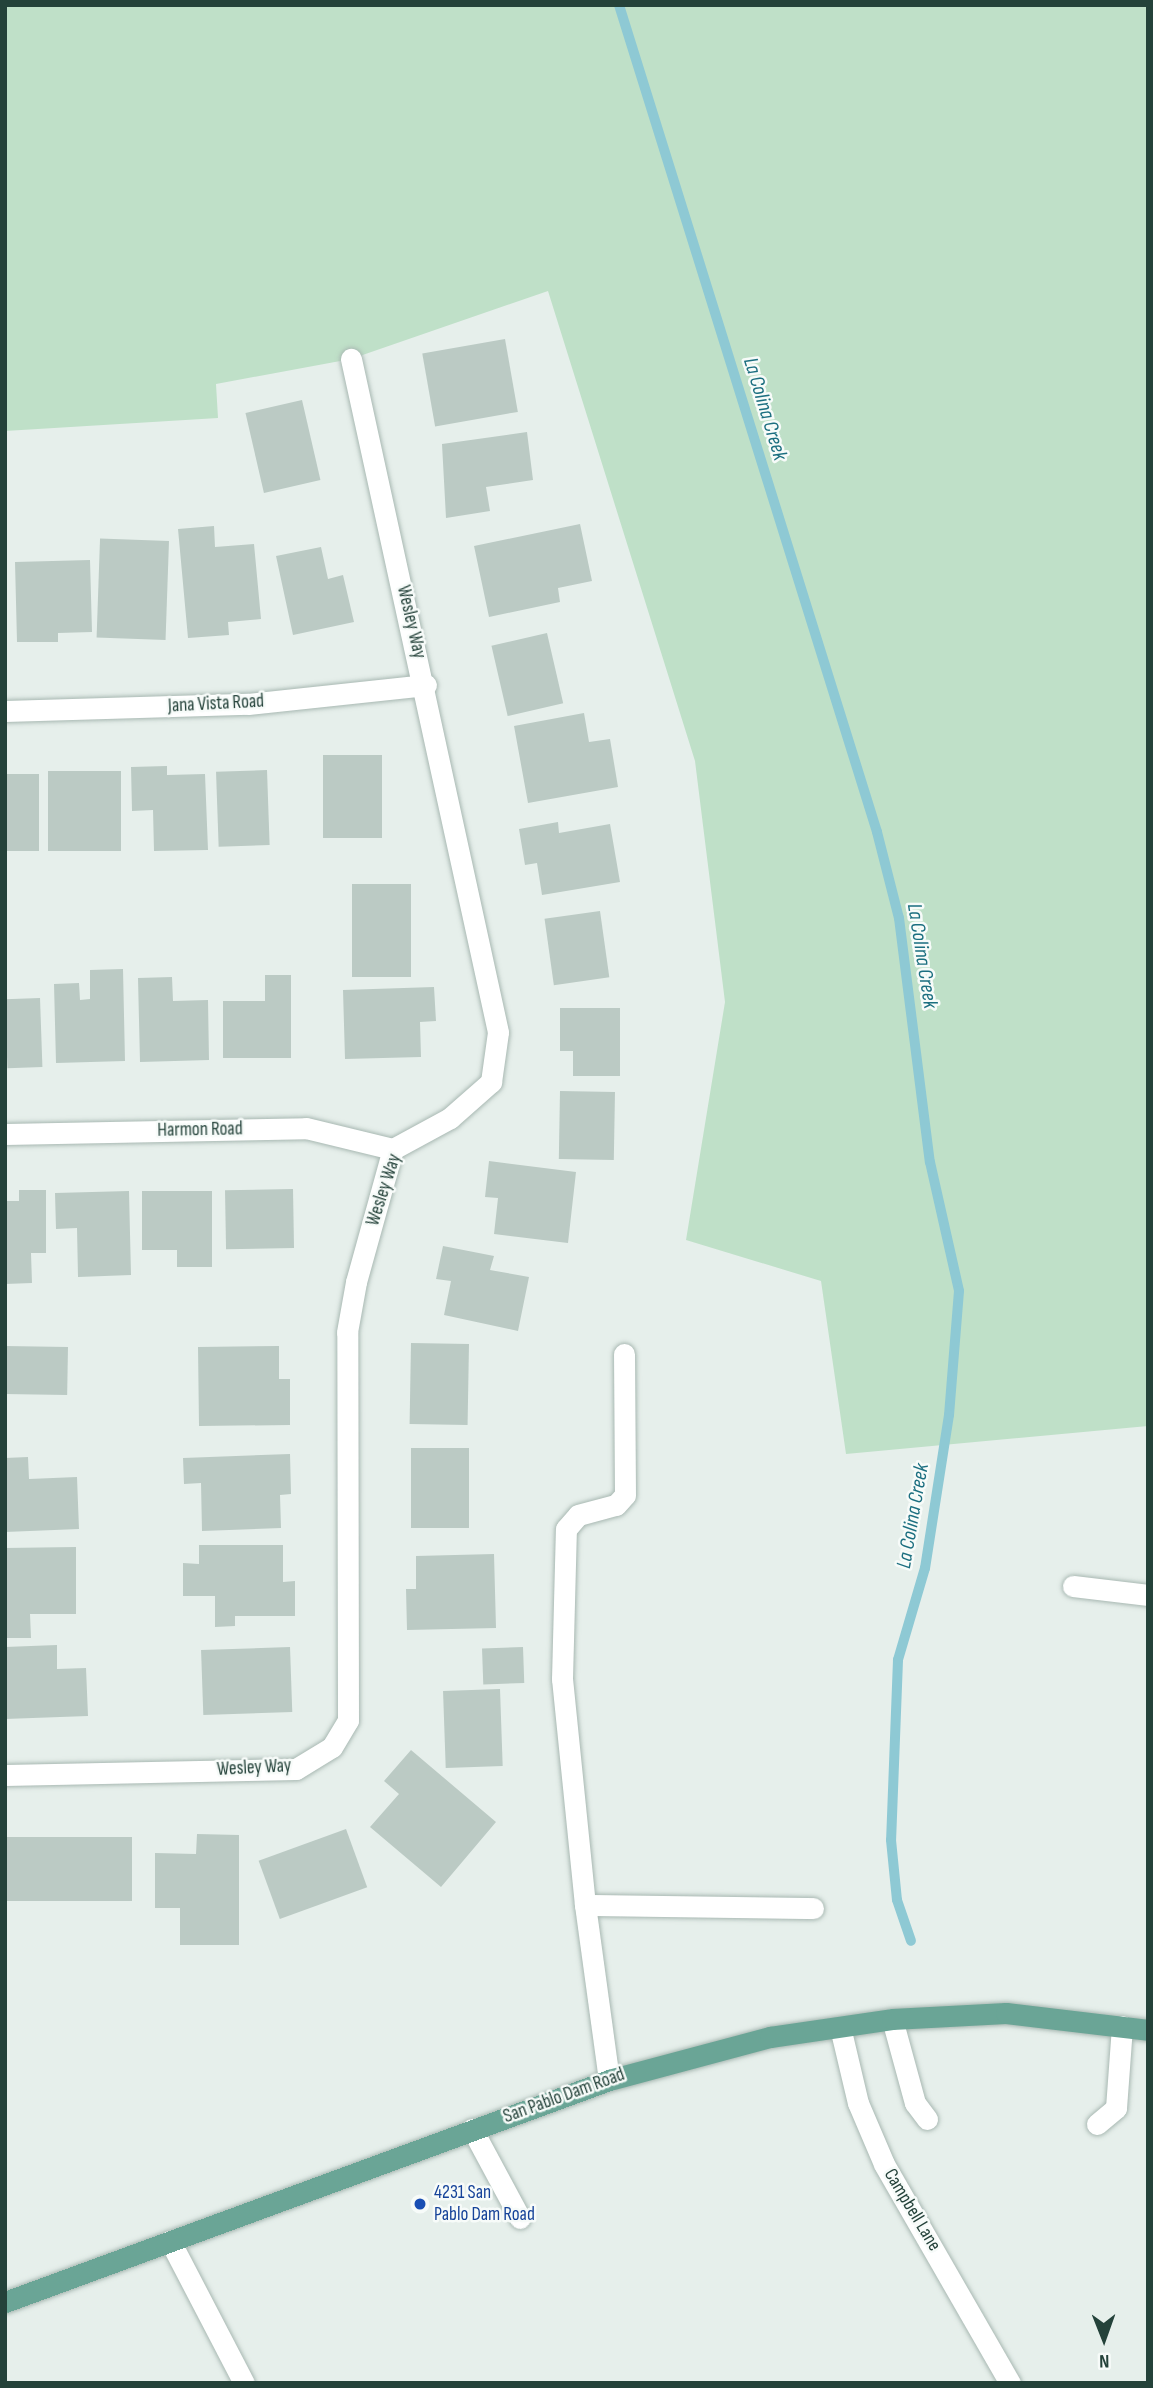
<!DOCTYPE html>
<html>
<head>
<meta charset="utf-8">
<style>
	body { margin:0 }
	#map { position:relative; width:1153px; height:2388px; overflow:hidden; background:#e6efeb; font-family:"Sofia Sans Condensed",sans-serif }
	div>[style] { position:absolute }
	.green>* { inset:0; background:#bfe0c8 }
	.stream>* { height:10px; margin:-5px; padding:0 5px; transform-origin:5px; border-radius:5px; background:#8ec9d4 }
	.building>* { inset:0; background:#bbcac4; transform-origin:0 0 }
	.roads { filter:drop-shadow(0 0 2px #a8b8b2) drop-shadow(0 0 2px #a8b8b2) }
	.minor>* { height:21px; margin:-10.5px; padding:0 10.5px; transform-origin:10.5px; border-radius:10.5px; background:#fff }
	.major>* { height:21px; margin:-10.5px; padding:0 10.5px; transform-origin:10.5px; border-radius:10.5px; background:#6aa596 }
	.dots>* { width:19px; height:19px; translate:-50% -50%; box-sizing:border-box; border:4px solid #f7fbf9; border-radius:50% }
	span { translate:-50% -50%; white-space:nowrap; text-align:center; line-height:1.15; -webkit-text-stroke:5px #f7fbf9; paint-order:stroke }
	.street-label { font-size:19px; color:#24423a }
	.transit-label { font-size:19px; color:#164399 }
	.left { translate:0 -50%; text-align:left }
	.water-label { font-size:21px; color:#1c6f80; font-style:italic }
	.frame { position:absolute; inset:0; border:7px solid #24423a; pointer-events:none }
	.north { position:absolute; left:1069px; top:2304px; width:70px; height:70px; -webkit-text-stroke:5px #f7fbf9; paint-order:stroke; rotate:179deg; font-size:19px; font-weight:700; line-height:28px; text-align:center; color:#24423a }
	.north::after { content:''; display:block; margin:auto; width:24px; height:32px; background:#24423a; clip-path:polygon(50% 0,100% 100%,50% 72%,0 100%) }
</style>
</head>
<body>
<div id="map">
	<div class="green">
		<i style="clip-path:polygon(5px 5px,1148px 5px,1148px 1426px,846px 1454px,821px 1281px,686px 1240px,725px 1002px,695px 761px,548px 291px,351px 359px,216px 384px,218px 418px,5px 431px)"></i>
	</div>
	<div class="stream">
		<i style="left:619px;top:5px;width:866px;rotate:72.67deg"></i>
		<i style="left:877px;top:832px;width:89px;rotate:75.7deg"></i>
		<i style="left:899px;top:918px;width:246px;rotate:82.8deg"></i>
		<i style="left:930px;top:1162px;width:132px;rotate:77.3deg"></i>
		<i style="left:959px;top:1291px;width:124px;rotate:94.6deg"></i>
		<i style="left:949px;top:1415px;width:155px;rotate:98.9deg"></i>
		<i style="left:925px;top:1568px;width:96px;rotate:106.4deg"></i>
		<i style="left:898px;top:1660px;width:180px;rotate:92.2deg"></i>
		<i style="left:891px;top:1840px;width:60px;rotate:84.3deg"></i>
		<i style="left:897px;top:1900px;width:43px;rotate:71.1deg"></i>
	</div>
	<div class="building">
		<i style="left:505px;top:339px;width:74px;height:84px;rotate:80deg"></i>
		<i style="left:302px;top:400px;width:82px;height:58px;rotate:77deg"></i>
		<i style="clip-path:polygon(527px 432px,533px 480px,486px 487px,490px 511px,446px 518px,442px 444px)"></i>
		<i style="clip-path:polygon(580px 524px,592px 581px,558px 588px,560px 602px,489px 617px,474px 546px)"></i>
		<i style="clip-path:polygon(214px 526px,215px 547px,254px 544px,261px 619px,228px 622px,229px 635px,188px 638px,178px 529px)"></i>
		<i style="left:169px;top:541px;width:99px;height:69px;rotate:92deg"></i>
		<i style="clip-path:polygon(321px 547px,328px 579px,343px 575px,354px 622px,293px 635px,276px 556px)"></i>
		<i style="clip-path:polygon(90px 560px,92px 632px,58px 633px,58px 642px,17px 642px,15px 562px)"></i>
		<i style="left:547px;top:633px;width:72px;height:57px;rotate:77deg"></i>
		<i style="clip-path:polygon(584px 713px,589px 742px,610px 739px,618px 787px,528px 803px,514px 726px)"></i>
		<i style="left:323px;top:755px;width:59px;height:83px"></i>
		<i style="clip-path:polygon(167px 766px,167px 775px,205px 774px,208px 850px,154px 851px,153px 810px,132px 811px,131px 767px)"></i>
		<i style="left:267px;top:770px;width:75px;height:51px;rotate:88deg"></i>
		<i style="left:48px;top:771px;width:73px;height:80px"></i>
		<i style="left:5px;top:774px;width:34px;height:77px"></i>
		<i style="clip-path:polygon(558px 822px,559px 833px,610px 824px,620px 882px,542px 895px,537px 863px,525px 865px,519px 829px)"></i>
		<i style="left:411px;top:884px;width:93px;height:59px;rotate:90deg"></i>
		<i style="left:600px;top:911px;width:67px;height:56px;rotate:82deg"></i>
		<i style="clip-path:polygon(123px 969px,125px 1061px,56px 1063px,54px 984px,79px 983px,80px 1000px,90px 999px,90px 970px)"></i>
		<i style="clip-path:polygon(265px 975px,291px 975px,291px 1058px,223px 1058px,223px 1001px,265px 1001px)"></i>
		<i style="clip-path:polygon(172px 977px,173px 1001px,208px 1000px,209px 1060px,140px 1062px,138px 978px)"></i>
		<i style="clip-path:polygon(434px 987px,436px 1021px,420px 1022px,421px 1057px,345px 1059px,343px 990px)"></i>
		<i style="left:40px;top:998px;width:69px;height:35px;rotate:88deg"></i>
		<i style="clip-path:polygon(560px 1008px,620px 1008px,620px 1076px,573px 1076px,573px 1051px,560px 1051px)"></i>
		<i style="left:560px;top:1091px;width:55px;height:68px;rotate:1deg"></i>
		<i style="clip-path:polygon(489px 1161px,576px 1172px,568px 1243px,494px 1234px,498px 1198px,485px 1197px)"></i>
		<i style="left:293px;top:1189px;width:59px;height:68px;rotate:89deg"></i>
		<i style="clip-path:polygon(19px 1190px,46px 1190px,46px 1253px,31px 1253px,32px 1283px,5px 1284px,5px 1201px,19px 1201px)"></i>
		<i style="clip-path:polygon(129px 1191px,131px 1275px,78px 1277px,77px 1228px,56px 1229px,55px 1193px)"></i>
		<i style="clip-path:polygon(142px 1191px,212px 1191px,212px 1267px,177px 1267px,177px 1250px,142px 1250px)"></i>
		<i style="clip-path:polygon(443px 1246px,494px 1256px,490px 1270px,529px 1277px,518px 1331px,444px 1315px,451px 1281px,436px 1279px)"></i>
		<i style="left:411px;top:1343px;width:58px;height:81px;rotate:1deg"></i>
		<i style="left:5px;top:1346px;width:63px;height:48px;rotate:1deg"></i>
		<i style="clip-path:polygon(279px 1346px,279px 1379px,290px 1379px,290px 1425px,199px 1426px,198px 1347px)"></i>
		<i style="left:411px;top:1448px;width:58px;height:80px"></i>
		<i style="clip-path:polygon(290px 1454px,291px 1494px,280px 1495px,281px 1528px,202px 1531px,201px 1483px,184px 1484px,183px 1458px)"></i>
		<i style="clip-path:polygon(28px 1457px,29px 1479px,77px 1477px,79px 1529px,5px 1532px,5px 1458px)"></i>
		<i style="clip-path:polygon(199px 1545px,283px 1545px,283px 1582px,295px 1581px,295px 1616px,235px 1616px,235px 1626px,215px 1627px,215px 1596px,183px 1596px,183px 1563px,199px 1564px)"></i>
		<i style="clip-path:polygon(76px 1547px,76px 1614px,30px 1614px,31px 1638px,5px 1638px,5px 1548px)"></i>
		<i style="clip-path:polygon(494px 1554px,496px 1628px,407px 1630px,406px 1589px,416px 1589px,416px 1556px)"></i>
		<i style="clip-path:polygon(57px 1645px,57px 1669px,86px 1668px,88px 1716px,5px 1719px,5px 1647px)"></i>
		<i style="left:290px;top:1647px;width:65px;height:89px;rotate:88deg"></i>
		<i style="left:523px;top:1647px;width:36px;height:41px;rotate:88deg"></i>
		<i style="left:500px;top:1689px;width:77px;height:57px;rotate:88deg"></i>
		<i style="clip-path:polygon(411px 1750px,496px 1822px,441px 1887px,370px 1827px,399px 1794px,384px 1781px)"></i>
		<i style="left:346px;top:1829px;width:62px;height:93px;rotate:70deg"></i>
		<i style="clip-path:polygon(197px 1834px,239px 1835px,239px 1945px,180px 1945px,180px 1908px,155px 1908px,155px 1853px,196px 1854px)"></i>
		<i style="left:5px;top:1837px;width:127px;height:64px"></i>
	</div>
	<div class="roads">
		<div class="minor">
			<i style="left:5px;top:711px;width:243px;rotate:-1.7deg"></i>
			<i style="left:248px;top:704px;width:179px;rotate:-6.1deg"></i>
			<i style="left:5px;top:1134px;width:301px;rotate:-1.1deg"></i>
			<i style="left:306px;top:1128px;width:89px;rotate:13.6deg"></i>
			<i style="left:1073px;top:1586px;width:76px;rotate:6.8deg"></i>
			<i style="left:5px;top:1775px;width:291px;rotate:-1.2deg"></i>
			<i style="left:296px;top:1769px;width:42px;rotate:-31.4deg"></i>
			<i style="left:332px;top:1747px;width:31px;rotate:-59deg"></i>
			<i style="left:348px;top:1720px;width:388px;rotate:-90.1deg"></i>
			<i style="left:347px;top:1332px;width:51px;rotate:-79.8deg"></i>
			<i style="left:356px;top:1282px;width:138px;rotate:-74.5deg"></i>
			<i style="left:393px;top:1149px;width:65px;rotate:-28.5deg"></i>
			<i style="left:450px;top:1118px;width:55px;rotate:-41.3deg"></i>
			<i style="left:491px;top:1082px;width:50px;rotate:-82deg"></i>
			<i style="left:498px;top:1032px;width:689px;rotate:-102.32deg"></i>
			<i style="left:585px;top:1905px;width:227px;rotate:-95.8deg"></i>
			<i style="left:562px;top:1679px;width:150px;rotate:-88.5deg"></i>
			<i style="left:566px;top:1529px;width:18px;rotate:-49deg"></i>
			<i style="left:578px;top:1515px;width:39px;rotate:-15deg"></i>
			<i style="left:616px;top:1505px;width:13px;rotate:-48deg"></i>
			<i style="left:625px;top:1495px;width:141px;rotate:-90.4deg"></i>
			<i style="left:892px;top:2019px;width:87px;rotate:74.7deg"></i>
			<i style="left:915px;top:2103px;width:20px;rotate:53deg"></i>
			<i style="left:840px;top:2027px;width:78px;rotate:76.7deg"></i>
			<i style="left:858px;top:2103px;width:66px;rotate:66.9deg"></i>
			<i style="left:884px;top:2164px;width:253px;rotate:60.1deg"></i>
			<i style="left:609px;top:2080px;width:177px;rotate:-97.8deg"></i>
			<i style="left:585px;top:1905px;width:228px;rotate:0.8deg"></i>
			<i style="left:1097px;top:2124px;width:25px;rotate:-40deg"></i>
			<i style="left:1116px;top:2108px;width:82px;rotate:-85.8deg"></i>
			<i style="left:472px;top:2129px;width:101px;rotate:61.7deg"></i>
			<i style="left:170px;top:2241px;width:160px;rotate:62.5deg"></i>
		</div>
		<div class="major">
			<i style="left:5px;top:2302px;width:644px;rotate:-20.18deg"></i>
			<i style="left:609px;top:2080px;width:167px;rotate:-15deg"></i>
			<i style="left:770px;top:2037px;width:123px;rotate:-8.4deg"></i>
			<i style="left:892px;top:2019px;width:114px;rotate:-3deg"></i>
			<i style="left:1006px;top:2013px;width:143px;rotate:6.8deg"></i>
		</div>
	</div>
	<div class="dots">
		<i style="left:420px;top:2204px;background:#1a4fb4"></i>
	</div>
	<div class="street-label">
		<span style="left:411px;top:622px;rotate:77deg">Wesley Way</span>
		<span style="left:216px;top:704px;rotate:-3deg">Jana Vista Road</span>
		<span style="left:200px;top:1130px;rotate:-1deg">Harmon Road</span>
		<span style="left:384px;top:1190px;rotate:-72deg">Wesley Way</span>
		<span style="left:254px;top:1768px;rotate:-3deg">Wesley Way</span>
		<span style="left:564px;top:2096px;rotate:-20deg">San Pablo Dam Road</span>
		<span style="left:912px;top:2210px;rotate:59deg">Campbell Lane</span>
	</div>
	<div class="transit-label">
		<span class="left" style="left:434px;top:2204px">4231 San<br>Pablo Dam Road</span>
	</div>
	<div class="water-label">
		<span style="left:765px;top:409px;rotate:73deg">La Colina Creek</span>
		<span style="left:922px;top:956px;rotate:81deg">La Colina Creek</span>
		<span style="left:913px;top:1516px;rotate:-80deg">La Colina Creek</span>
	</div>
	<div class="frame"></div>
	<div class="north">N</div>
</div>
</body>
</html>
